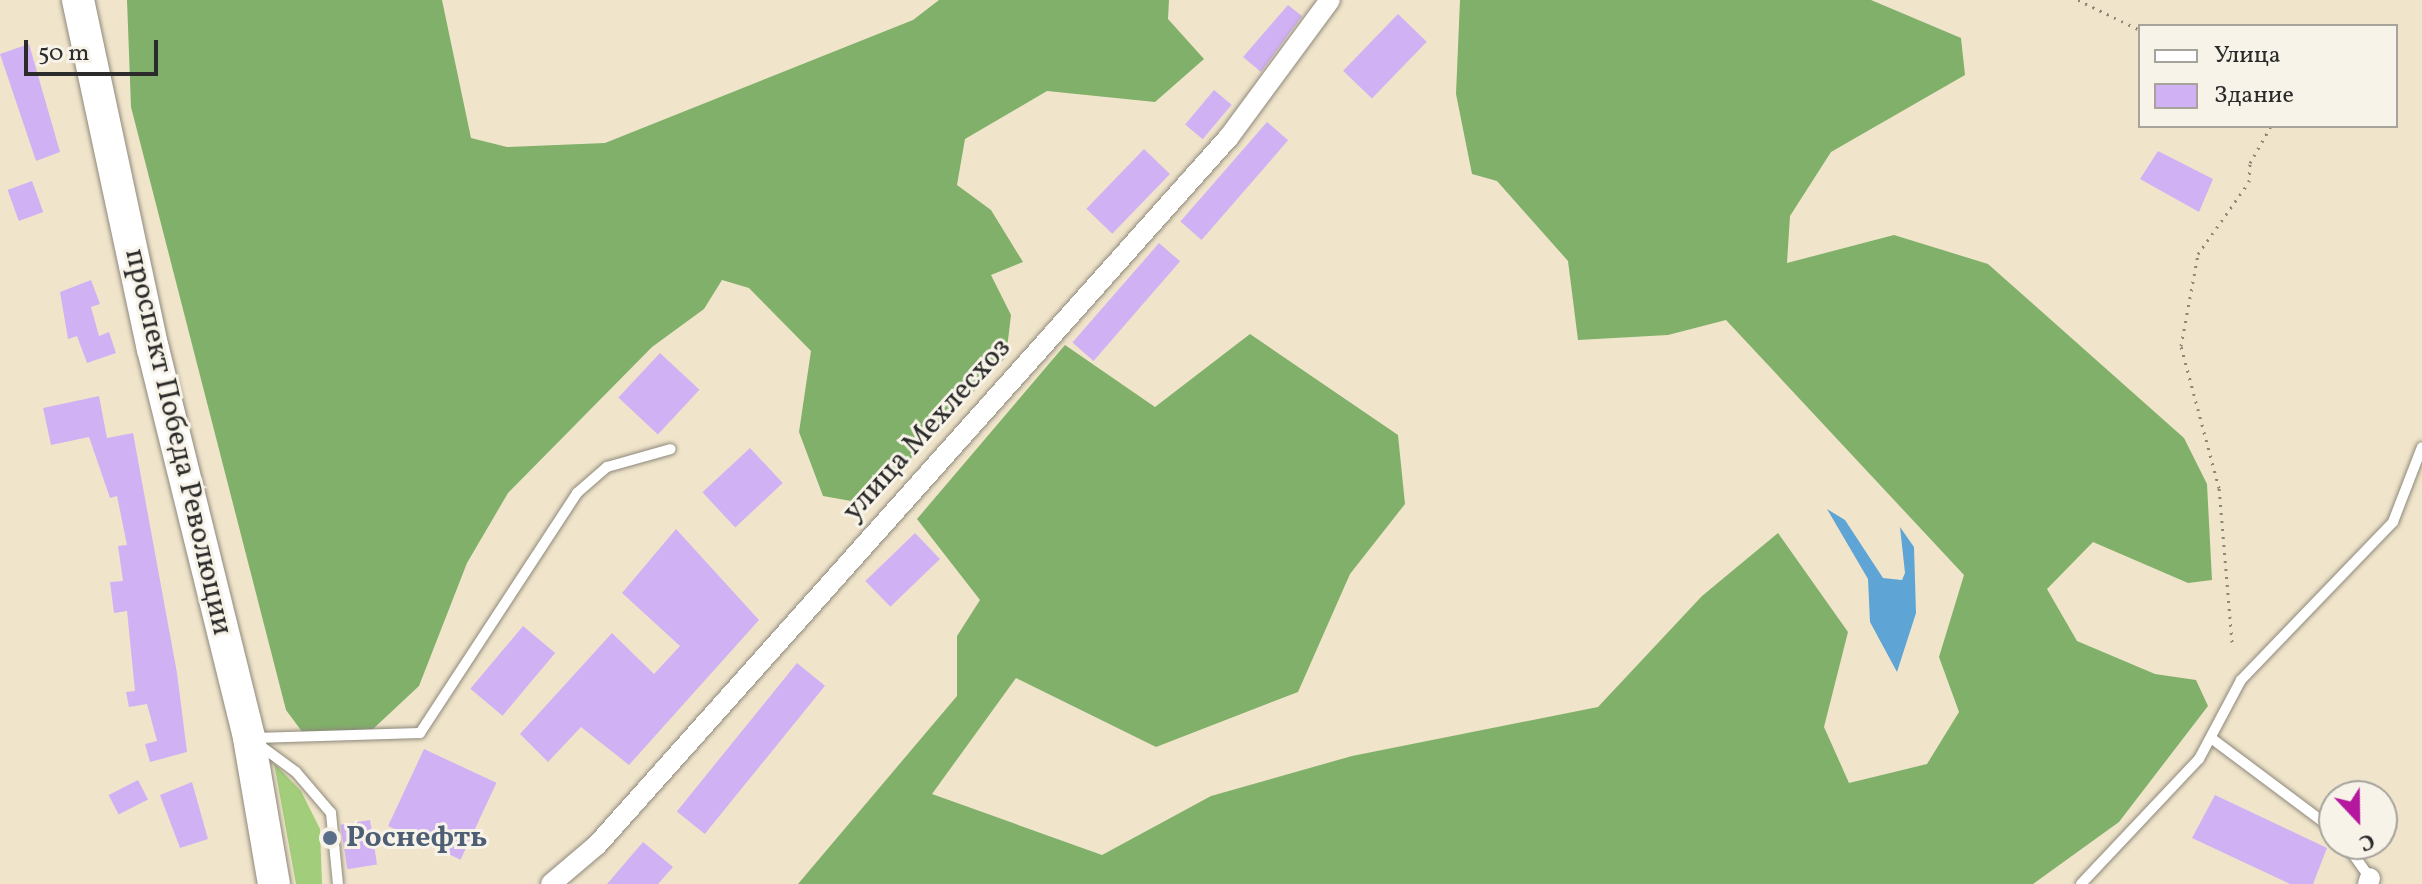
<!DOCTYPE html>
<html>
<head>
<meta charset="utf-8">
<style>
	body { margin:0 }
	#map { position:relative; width:2422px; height:884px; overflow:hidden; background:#f0e5cb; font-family:Vollkorn,serif }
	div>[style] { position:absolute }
	.green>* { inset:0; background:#a2cd7a }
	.forest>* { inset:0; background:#81b06a }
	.water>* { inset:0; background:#5ea4d4 }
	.building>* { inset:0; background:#d0b2f4; transform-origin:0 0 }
	.path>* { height:3px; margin-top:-1.5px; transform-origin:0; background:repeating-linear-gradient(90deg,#8e887b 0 2px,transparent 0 8px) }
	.roads { filter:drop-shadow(0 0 2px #8e887b) drop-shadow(0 0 2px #8e887b) }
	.lane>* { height:10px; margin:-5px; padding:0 5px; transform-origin:5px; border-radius:5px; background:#fff }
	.street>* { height:20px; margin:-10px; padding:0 10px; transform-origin:10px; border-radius:10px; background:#fff }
	.primary>* { height:32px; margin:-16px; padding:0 16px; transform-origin:16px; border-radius:16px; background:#fff }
	.dots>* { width:22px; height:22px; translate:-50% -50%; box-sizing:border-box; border:4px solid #f7f3e8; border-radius:50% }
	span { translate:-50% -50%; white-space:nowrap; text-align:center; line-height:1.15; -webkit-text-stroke:6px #f7f3e8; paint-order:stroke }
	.street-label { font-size:30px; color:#2b2b2b }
	.service-label { font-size:30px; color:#4e5e75; font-weight:700 }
	.left { translate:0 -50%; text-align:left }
	.legend { position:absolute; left:2138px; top:24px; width:260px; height:104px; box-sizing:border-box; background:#f7f3e8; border:2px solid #a5a39c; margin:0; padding:10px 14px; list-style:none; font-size:24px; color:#2b2b2b }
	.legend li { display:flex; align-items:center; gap:16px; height:40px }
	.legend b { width:40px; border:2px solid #a5a39c }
	.north { position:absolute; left:2318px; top:780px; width:80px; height:80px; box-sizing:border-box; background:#f7f3e8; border:2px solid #a5a39c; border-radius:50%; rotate:158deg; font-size:22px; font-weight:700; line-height:32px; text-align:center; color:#2b2b2b }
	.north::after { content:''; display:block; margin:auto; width:28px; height:36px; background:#b5179e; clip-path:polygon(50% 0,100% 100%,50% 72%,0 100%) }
	.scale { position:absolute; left:24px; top:40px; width:134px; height:36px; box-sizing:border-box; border:4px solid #2b2b2b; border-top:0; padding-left:10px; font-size:24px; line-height:28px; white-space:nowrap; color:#2b2b2b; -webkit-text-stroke:6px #f7f3e8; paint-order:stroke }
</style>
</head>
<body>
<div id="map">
	<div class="green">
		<i style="clip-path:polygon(274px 763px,301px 791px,320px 829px,322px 884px,296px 884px)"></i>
	</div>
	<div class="forest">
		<i style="clip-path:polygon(127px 0,442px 0,471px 138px,507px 147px,605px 143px,913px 20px,939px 0,1169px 0,1168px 19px,1204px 59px,1155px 102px,1047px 91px,965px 139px,957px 185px,991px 210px,1023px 262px,991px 275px,1011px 315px,1006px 357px,868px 504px,823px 496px,799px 432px,811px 351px,749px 288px,722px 280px,704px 309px,652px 347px,508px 493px,467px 563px,419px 686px,373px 729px,306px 737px,286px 710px,131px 107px)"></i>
		<i style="clip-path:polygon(1460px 0,1871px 0,1961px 38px,1965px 75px,1831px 152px,1790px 216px,1787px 263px,1894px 235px,1988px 264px,2184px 438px,2207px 484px,2212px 580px,2188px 583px,2093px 542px,2047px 589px,2077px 641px,2155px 674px,2196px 680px,2208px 706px,2119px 822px,2033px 884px,798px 884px,957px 696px,957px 636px,980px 600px,917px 519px,1065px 345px,1155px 407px,1250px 334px,1398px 435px,1405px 504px,1350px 574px,1298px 692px,1156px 747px,1016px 678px,932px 794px,1102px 855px,1211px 796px,1352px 756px,1598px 707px,1702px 596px,1778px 533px,1848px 632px,1824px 727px,1849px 783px,1927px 764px,1959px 712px,1939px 657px,1964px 575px,1726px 320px,1668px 335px,1578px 340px,1568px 261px,1497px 181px,1472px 174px,1456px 94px)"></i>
	</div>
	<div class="water">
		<i style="clip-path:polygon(1827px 509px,1845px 520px,1883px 578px,1902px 580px,1905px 573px,1900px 527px,1914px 547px,1916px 613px,1897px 672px,1870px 622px,1868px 579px)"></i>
	</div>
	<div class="building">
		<i style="clip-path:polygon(1288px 5px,1302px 16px,1261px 72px,1243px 57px)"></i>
		<i style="left:1398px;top:14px;width:40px;height:79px;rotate:44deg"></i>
		<i style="clip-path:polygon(29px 44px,60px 152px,36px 161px,0 54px)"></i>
		<i style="left:1214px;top:90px;width:23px;height:45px;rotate:40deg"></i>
		<i style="left:1267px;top:122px;width:28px;height:132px;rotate:41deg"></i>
		<i style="left:1144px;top:149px;width:36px;height:83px;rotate:44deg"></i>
		<i style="clip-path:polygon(2158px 151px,2213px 179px,2199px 212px,2140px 179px)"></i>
		<i style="left:32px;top:181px;width:33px;height:26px;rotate:70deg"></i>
		<i style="left:1159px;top:243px;width:28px;height:132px;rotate:41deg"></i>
		<i style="clip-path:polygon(91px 280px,100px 304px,91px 307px,99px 336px,109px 332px,116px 353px,87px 363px,77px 336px,68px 339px,60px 292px)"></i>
		<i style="left:660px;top:353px;width:54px;height:61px;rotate:43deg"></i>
		<i style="clip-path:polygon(99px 396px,107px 438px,133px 433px,177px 673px,187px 752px,150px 762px,145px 744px,157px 741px,147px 704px,129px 707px,126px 692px,135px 691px,127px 611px,114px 613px,110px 582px,123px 581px,118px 546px,127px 545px,117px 496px,110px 498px,89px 437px,51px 445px,43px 408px)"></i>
		<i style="left:750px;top:448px;width:48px;height:65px;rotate:47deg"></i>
		<i style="clip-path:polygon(676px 529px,759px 620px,629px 765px,581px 727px,548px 762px,520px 734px,612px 633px,654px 674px,680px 646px,622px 593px)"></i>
		<i style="left:915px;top:533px;width:36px;height:69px;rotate:46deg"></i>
		<i style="left:523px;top:626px;width:42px;height:82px;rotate:40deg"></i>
		<i style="left:797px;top:663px;width:36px;height:191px;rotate:39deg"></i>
		<i style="left:424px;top:749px;width:80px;height:85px;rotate:25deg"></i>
		<i style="left:138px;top:780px;width:22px;height:33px;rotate:63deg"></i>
		<i style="clip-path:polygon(192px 782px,208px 839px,180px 848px,160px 795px)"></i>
		<i style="clip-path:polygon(2215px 795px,2327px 848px,2313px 884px,2290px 884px,2192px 838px)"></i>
		<i style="left:370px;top:820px;width:45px;height:30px;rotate:81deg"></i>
		<i style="clip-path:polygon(643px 842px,673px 867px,658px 884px,607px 884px)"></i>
	</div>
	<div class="path">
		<i style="left:2078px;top:0;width:69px;rotate:25.8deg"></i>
		<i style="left:2232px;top:642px;width:155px;rotate:-94.8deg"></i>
		<i style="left:2219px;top:488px;width:147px;rotate:-105deg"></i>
		<i style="left:2181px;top:346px;width:94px;rotate:-79.5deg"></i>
		<i style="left:2198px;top:254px;width:88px;rotate:-54.7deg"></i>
		<i style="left:2249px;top:182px;width:19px;rotate:-87deg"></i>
		<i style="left:2250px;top:163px;width:43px;rotate:-60.4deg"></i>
	</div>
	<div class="roads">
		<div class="lane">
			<i style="left:255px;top:738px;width:165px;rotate:-1.7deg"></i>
			<i style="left:420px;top:733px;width:287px;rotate:-56.8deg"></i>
			<i style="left:577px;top:493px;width:40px;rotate:-41deg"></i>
			<i style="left:607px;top:467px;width:66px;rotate:-15.7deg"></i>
			<i style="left:2211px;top:738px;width:154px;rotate:36.8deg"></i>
			<i style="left:258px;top:744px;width:47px;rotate:36.4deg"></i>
			<i style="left:296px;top:772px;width:54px;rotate:49.5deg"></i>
			<i style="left:331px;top:813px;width:71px;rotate:84.4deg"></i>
			<i style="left:2346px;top:844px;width:42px;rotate:54.8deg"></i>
			<i style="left:2081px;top:884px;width:172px;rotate:-46.7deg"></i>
			<i style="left:2199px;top:759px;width:89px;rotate:-62deg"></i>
			<i style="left:2241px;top:680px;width:219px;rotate:-46.1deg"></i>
			<i style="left:2393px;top:522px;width:80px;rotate:-68.9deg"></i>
		</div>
		<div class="street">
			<i style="left:551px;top:884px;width:60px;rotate:-40.3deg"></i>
			<i style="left:597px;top:845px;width:949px;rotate:-48.25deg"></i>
			<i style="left:1229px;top:137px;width:170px;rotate:-53.6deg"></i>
			<i style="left:2368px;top:884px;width:6px;rotate:-72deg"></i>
		</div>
		<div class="primary">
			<i style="left:78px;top:0;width:357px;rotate:77.9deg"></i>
			<i style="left:153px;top:349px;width:401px;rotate:76.1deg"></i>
			<i style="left:249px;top:738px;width:148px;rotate:80.3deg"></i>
		</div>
	</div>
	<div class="dots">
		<i style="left:330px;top:838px;background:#5c6f8a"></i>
	</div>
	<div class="street-label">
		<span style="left:927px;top:430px;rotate:-48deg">улица Мехлесхоз</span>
		<span style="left:178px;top:442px;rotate:77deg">проспект Победа Революции</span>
	</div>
	<div class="service-label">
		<span class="left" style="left:346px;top:838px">Роснефть</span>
	</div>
	<ul class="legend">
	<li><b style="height:10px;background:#fff"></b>Улица</li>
	<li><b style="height:22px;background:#d0b2f4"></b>Здание</li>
	</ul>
	<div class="north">С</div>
	<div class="scale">50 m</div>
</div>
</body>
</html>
